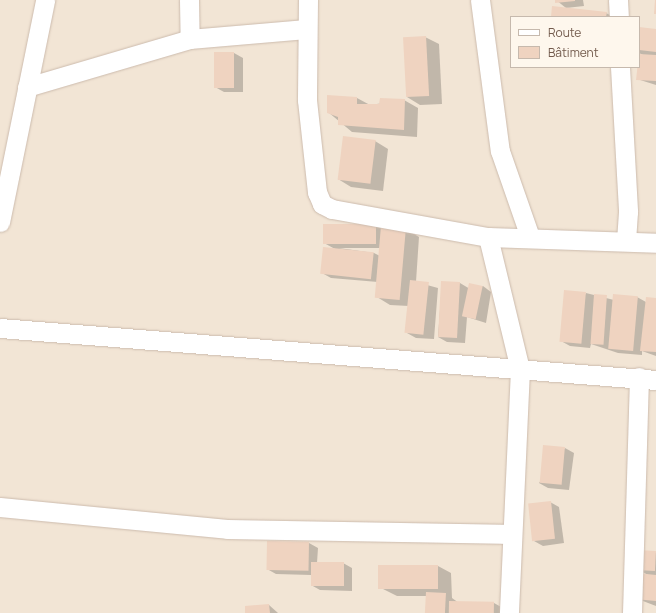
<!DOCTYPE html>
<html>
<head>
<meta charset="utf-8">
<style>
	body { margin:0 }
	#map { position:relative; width:656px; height:613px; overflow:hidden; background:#fbf3e6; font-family:Manrope,sans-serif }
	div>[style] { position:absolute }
	.residential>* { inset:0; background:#f2e5d5 }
	.shadow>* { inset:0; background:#0003 }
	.building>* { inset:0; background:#efd3c0; transform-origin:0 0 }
	.roads { filter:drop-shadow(0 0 1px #ccbbad) drop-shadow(0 0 1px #ccbbad) }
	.street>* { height:19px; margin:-9.5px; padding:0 9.5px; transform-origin:9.5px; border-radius:9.5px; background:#fff }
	span { translate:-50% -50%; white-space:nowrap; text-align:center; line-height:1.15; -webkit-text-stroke:4px #fef7ed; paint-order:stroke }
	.legend { position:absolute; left:510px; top:16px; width:130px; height:52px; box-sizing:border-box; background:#fef7ed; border:1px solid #c6b9ad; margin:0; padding:5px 7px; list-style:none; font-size:12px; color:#735b4d }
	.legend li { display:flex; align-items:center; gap:8px; height:20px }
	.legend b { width:20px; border:1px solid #c6b9ad }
</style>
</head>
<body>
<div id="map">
	<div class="residential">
		<i style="clip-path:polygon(evenodd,0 0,656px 0,656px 613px,0 613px,0 0,511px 17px,639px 17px,639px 67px,511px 67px,511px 17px)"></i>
	</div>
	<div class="shadow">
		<i style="clip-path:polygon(556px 0,583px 0,584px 6px,566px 8px)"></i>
		<i style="clip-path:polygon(606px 13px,614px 17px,552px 17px)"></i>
		<i style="clip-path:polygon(639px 28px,656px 30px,656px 85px,637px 79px,643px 55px,639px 53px)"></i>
		<i style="clip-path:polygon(425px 37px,439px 44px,442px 104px,420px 105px,407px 97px)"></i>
		<i style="clip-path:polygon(215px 53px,234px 53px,243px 58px,243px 92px,224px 92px,215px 87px)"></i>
		<i style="clip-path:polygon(328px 96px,357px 98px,370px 105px,404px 100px,418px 108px,417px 137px,352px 132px,328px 112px)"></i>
		<i style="clip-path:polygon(375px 141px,388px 149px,383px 191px,351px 187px,338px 179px)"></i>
		<i style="clip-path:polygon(evenodd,376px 225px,406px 229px,419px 237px,416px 282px,438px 288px,434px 339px,416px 338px,407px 333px,409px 306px,390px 305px,377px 297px,378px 282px,331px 278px,322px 273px,335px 249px,324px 243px,376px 225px,339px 248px,381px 248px,380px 256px,374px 253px,339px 248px)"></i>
		<i style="clip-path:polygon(442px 282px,460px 283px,470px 289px,483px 286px,491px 292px,486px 323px,467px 317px,465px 343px,447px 342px,438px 337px)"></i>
		<i style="clip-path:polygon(586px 293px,614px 300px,637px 297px,646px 302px,656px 299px,656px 356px,642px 351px,642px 355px,618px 353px,591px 344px,590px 348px,570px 346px,561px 341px)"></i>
		<i style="clip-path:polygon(565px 448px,574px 453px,569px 490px,548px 488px,539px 483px)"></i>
		<i style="clip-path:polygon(550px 502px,559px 507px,564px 543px,543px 546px,534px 541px)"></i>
		<i style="clip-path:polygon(309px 543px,318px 548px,317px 563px,343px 563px,352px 568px,352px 591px,320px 590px,311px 585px,311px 575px,276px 574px,267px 569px)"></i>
		<i style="clip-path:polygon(656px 552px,656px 606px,635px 598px,648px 575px,637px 569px)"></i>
		<i style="clip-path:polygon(438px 566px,451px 573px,452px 598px,459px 603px,494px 603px,503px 608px,503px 613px,427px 613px,427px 596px,397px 596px,383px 589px)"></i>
		<i style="clip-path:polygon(269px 605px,278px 613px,246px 613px)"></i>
	</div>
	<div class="building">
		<i style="clip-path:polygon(555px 0,575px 0,575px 1px,555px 3px)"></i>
		<i style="clip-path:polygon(655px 0,656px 0,656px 14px,654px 14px)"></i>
		<i style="clip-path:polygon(552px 6px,607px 12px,606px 17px,551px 17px)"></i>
		<i style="clip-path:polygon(639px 27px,656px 29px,656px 52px,639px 50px)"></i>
		<i style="left:426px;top:36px;width:60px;height:23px;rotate:87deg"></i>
		<i style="left:214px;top:52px;width:20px;height:36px"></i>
		<i style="clip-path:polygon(639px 54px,656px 55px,656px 81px,636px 80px)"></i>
		<i style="clip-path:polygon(327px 95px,357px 97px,357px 104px,379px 104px,380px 98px,405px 99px,404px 130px,338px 125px,338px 117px,327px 113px)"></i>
		<i style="left:343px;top:136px;width:33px;height:44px;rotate:7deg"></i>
		<i style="left:323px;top:224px;width:53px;height:20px"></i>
		<i style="left:381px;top:226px;width:25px;height:72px;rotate:5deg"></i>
		<i style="left:323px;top:247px;width:51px;height:27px;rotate:6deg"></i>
		<i style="left:410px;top:280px;width:19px;height:53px;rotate:6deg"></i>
		<i style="left:441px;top:281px;width:19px;height:56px;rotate:3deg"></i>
		<i style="left:469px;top:283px;width:14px;height:34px;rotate:12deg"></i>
		<i style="left:564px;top:290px;width:22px;height:52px;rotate:5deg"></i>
		<i style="left:594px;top:294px;width:13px;height:50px;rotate:4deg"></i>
		<i style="left:613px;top:294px;width:25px;height:55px;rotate:5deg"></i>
		<i style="clip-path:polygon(646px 297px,656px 298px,656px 352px,640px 351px)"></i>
		<i style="left:543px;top:445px;width:22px;height:38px;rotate:5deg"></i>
		<i style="left:551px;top:501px;width:38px;height:23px;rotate:84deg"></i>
		<i style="left:267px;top:541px;width:42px;height:29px;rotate:1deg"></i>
		<i style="left:638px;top:550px;width:18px;height:20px;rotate:3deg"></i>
		<i style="left:311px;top:562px;width:33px;height:24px"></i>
		<i style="left:378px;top:565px;width:60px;height:24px"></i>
		<i style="clip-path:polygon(637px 573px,656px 575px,656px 601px,634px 599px)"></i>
		<i style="left:426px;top:592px;width:20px;height:21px;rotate:3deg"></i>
		<i style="left:449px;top:601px;width:45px;height:12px;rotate:1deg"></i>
		<i style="clip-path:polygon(269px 604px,270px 613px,245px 613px,245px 606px)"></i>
	</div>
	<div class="roads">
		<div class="street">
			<i style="left:189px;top:0;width:39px;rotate:89deg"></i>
			<i style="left:308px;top:0;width:100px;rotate:90.6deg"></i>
			<i style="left:307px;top:100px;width:93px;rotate:83.8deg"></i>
			<i style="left:317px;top:192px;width:13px;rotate:67deg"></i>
			<i style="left:322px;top:204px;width:11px;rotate:27deg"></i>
			<i style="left:332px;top:209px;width:158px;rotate:10.2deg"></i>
			<i style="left:488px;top:237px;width:168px;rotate:2deg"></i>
			<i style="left:480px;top:0;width:152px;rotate:82.5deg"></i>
			<i style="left:500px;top:151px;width:91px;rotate:70.8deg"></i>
			<i style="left:618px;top:0;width:17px;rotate:87deg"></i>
			<i style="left:620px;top:67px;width:145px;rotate:86.8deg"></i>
			<i style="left:628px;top:212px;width:28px;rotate:94deg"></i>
			<i style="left:27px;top:87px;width:170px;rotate:-16.4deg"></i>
			<i style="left:190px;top:39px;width:116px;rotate:-4.9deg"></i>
			<i style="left:0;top:222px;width:227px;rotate:-78.5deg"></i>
			<i style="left:488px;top:237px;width:136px;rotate:76.4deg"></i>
			<i style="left:520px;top:369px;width:244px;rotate:92.6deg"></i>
			<i style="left:0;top:328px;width:658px;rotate:4.53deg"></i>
			<i style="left:0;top:507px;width:228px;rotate:5.5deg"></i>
			<i style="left:227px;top:529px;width:284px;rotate:1deg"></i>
			<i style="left:632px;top:613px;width:236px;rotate:-88.3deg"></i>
		</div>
	</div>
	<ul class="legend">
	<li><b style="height:5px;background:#fff"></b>Route</li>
	<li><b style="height:11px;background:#efd3c0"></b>Bâtiment</li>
	</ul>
</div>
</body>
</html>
